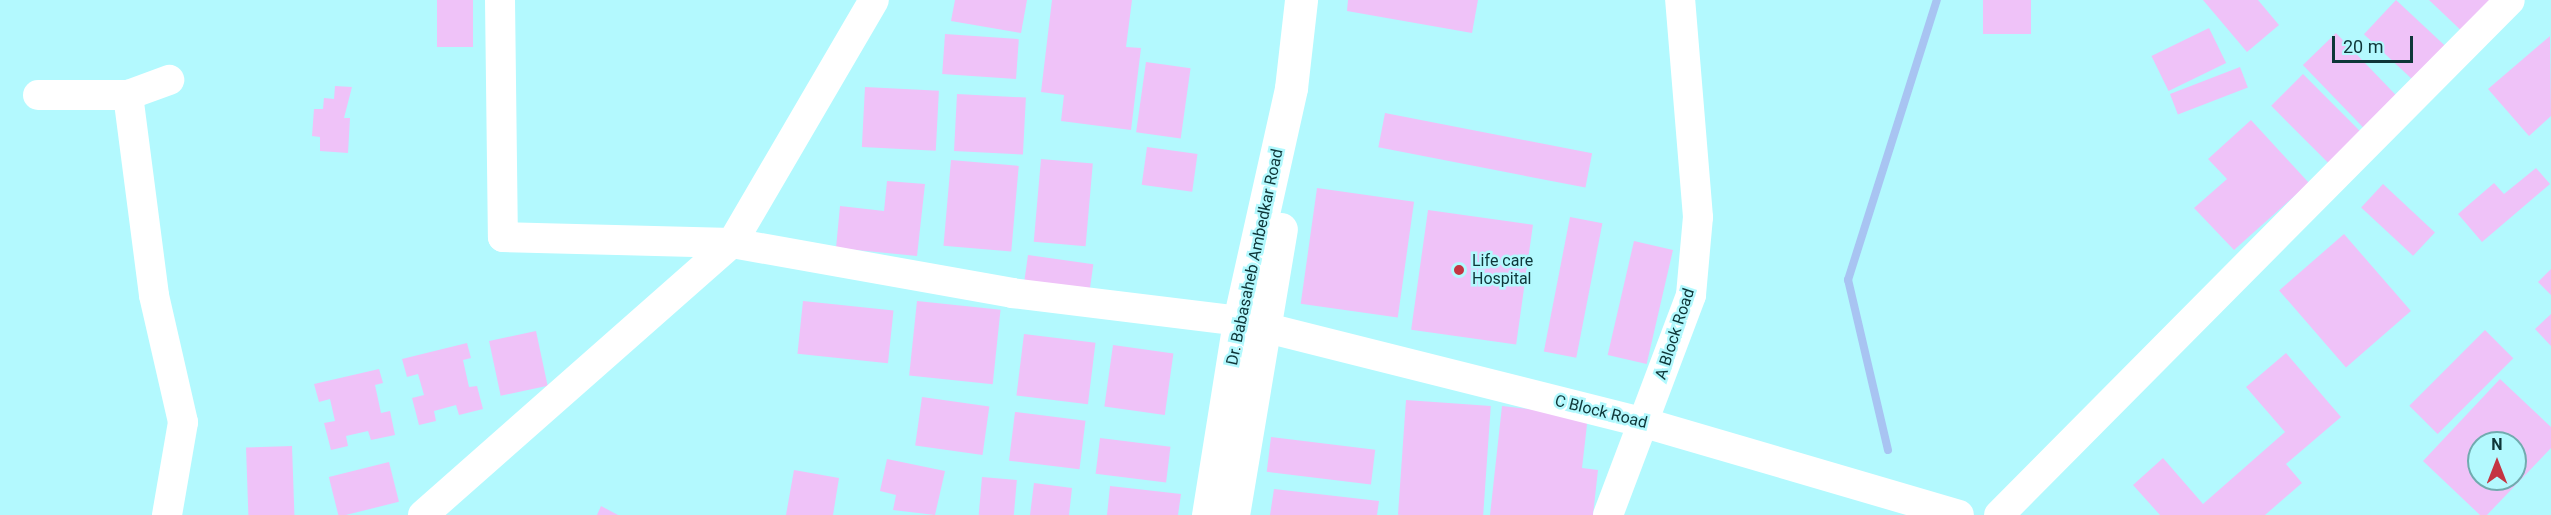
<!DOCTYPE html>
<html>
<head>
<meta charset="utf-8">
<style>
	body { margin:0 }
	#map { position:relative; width:2551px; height:515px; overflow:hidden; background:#b3f9fe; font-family:Roboto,sans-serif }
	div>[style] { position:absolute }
	.stream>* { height:8px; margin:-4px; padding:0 4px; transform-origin:4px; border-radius:4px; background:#a8c4f2 }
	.building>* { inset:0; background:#efc2f8; transform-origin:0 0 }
	.minor>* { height:30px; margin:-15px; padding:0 15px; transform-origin:15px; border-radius:15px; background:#fff }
	.major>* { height:33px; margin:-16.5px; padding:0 16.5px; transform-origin:16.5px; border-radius:16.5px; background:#fff }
	.dots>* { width:16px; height:16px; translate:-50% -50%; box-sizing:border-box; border:3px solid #b3f9fe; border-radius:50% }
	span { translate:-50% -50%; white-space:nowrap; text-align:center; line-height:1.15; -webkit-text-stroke:5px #b3f9fe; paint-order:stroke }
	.street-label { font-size:16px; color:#0e3638 }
	.poi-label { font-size:16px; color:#0e3638 }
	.left { translate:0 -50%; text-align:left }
	.north { position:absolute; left:2467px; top:431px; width:60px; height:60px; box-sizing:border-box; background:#b3f9fe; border:2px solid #71abaf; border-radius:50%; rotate:0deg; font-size:16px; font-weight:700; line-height:24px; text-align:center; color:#0e3638 }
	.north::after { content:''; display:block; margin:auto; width:21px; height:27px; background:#c43442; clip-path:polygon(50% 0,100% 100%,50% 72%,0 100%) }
	.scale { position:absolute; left:2332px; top:36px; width:81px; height:27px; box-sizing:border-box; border:3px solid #0e3638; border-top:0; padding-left:8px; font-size:18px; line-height:21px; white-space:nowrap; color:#0e3638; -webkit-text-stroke:4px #b3f9fe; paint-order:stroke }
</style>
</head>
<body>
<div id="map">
	<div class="stream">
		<i style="left:1888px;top:450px;width:175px;rotate:-103.2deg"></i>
		<i style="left:1848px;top:280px;width:294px;rotate:-72.4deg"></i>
	</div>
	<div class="building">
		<i style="left:437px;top:0;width:36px;height:47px"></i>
		<i style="clip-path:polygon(955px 0,1027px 0,1021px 33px,951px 21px)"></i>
		<i style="clip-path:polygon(1052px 0,1132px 0,1126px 47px,1141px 48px,1131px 130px,1061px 121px,1064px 95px,1041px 92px)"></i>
		<i style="clip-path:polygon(1348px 0,1478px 0,1472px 33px,1347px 11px)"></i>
		<i style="left:1983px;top:0;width:48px;height:34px"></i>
		<i style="clip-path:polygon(2203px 0,2258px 0,2279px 25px,2247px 52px)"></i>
		<i style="left:2396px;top:0;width:74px;height:47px;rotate:43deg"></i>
		<i style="clip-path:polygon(2429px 0,2504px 0,2468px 37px)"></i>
		<i style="left:2209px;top:28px;width:39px;height:64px;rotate:64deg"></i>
		<i style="left:2336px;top:33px;width:92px;height:46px;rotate:46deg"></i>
		<i style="left:945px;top:34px;width:74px;height:40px;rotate:4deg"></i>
		<i style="clip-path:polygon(2550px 36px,2551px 116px,2529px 136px,2488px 89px)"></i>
		<i style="left:1146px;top:62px;width:45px;height:71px;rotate:8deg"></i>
		<i style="left:2240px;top:67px;width:22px;height:75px;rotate:69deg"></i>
		<i style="left:2303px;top:74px;width:90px;height:45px;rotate:45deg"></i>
		<i style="clip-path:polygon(335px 86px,352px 87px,344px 118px,350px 118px,348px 153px,320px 151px,320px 137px,312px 136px,314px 109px,323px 109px,324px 98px,334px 99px)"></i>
		<i style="left:865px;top:87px;width:74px;height:60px;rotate:3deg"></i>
		<i style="left:957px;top:94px;width:69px;height:57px;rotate:3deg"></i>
		<i style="left:1385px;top:113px;width:211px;height:35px;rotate:11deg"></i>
		<i style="clip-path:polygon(2251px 120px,2309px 183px,2234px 250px,2194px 208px,2227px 179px,2208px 159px)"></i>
		<i style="left:1147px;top:147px;width:51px;height:38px;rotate:8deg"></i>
		<i style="left:1041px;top:159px;width:52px;height:83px;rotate:5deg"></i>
		<i style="left:951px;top:160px;width:68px;height:86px;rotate:5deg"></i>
		<i style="clip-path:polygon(2536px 168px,2550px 184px,2482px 242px,2458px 214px,2494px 183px,2504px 194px)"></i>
		<i style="clip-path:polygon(887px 181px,925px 184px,917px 256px,836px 248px,840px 206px,884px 211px)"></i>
		<i style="left:2383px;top:184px;width:71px;height:32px;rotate:43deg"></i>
		<i style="left:1317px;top:188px;width:98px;height:117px;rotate:8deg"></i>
		<i style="left:1428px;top:210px;width:106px;height:121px;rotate:8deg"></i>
		<i style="left:1570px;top:217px;width:33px;height:137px;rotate:11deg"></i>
		<i style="left:2344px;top:234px;width:102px;height:86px;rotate:49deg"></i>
		<i style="left:1634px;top:241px;width:40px;height:117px;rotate:13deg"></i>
		<i style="left:1028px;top:255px;width:66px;height:28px;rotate:8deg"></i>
		<i style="clip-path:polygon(2551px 269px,2551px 295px,2538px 282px)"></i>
		<i style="left:803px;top:301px;width:91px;height:53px;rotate:6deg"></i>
		<i style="left:917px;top:301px;width:84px;height:75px;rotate:6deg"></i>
		<i style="clip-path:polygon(2551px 314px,2551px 346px,2535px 329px)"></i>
		<i style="left:2485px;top:330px;width:40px;height:107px;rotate:45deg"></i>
		<i style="left:536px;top:331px;width:56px;height:48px;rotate:78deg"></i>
		<i style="left:1024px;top:334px;width:72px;height:62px;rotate:7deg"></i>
		<i style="clip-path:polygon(467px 343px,471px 358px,463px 360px,469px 387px,477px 386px,483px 409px,459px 415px,456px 405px,434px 411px,436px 421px,419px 425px,412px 398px,424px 395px,418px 374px,407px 377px,402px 359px)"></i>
		<i style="left:1113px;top:345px;width:61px;height:62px;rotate:8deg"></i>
		<i style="clip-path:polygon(2286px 353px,2341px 417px,2286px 464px,2302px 483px,2265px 515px,2160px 515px,2133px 485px,2163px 458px,2203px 504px,2285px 432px,2246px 387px)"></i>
		<i style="clip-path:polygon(379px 369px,383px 383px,375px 385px,381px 413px,390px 411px,395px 435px,371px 440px,368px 431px,346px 436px,348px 446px,331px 450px,324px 423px,335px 421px,330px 399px,319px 402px,314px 384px)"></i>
		<i style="clip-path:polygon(evenodd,2500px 379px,2551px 427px,2551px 448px,2487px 515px,2480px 515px,2423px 461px,2500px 379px,2479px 443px,2515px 443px,2515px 479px,2479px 479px,2479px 443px)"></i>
		<i style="left:922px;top:397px;width:68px;height:49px;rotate:8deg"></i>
		<i style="left:1406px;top:400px;width:85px;height:115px;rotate:4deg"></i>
		<i style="clip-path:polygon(1502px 406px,1588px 416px,1582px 468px,1598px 470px,1593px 515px,1490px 515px)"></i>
		<i style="left:1015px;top:412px;width:71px;height:49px;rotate:7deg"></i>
		<i style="left:1271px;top:437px;width:105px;height:35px;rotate:7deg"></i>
		<i style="left:1100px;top:438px;width:71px;height:36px;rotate:7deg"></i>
		<i style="left:292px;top:446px;width:69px;height:46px;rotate:88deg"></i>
		<i style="clip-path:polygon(887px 459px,945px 471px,935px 515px,893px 510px,896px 495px,880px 491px)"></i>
		<i style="left:389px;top:462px;width:41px;height:62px;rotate:76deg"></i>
		<i style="clip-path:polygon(794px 470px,839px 478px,833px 515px,786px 515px)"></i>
		<i style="left:982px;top:477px;width:35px;height:38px;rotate:5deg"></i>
		<i style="clip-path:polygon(1034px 483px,1072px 488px,1069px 515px,1030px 515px)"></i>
		<i style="clip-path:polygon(1110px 486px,1181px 494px,1178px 515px,1107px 515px)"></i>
		<i style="clip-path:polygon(1274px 489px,1379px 501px,1377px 515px,1270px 515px)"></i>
		<i style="clip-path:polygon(601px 506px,618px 515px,597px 515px)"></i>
	</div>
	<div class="minor">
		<i style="left:500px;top:0;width:237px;rotate:89.3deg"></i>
		<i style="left:503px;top:237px;width:229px;rotate:1.5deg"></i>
		<i style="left:732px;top:243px;width:284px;rotate:10.1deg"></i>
		<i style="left:1012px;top:293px;width:229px;rotate:7deg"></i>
		<i style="left:1239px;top:321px;width:419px;rotate:14.1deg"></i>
		<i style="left:1645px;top:423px;width:327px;rotate:16.3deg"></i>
		<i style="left:38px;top:95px;width:90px"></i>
		<i style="left:167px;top:515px;width:94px;rotate:-80.2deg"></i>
		<i style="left:183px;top:422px;width:130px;rotate:-102.9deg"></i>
		<i style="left:154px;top:295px;width:202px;rotate:-97.4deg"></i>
		<i style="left:128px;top:95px;width:44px;rotate:-20.1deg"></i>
		<i style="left:423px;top:515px;width:412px;rotate:-41.4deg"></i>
		<i style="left:732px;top:243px;width:281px;rotate:-59.7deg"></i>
		<i style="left:1608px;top:515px;width:235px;rotate:-69.3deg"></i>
		<i style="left:1691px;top:295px;width:78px;rotate:-84.9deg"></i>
		<i style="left:1698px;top:217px;width:218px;rotate:-94.7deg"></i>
		<i style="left:1999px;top:515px;width:725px;rotate:-45.22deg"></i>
	</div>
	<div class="major">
		<i style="left:1208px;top:515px;width:196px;rotate:-80.9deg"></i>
		<i style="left:1239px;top:321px;width:239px;rotate:-77.4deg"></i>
		<i style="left:1291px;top:88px;width:89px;rotate:-83.5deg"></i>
		<i style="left:1233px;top:515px;width:290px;rotate:-80.5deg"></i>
	</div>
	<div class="dots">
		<i style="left:1459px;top:270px;background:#c43442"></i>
	</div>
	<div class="street-label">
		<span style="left:1255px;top:257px;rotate:-78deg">Dr. Babasaheb Ambedkar Road</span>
		<span style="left:1675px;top:334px;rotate:-72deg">A Block Road</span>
		<span style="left:1601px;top:412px;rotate:14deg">C Block Road</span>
	</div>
	<div class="poi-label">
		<span class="left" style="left:1472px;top:270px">Life care<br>Hospital</span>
	</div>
	<div class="north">N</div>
	<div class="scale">20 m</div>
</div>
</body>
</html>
